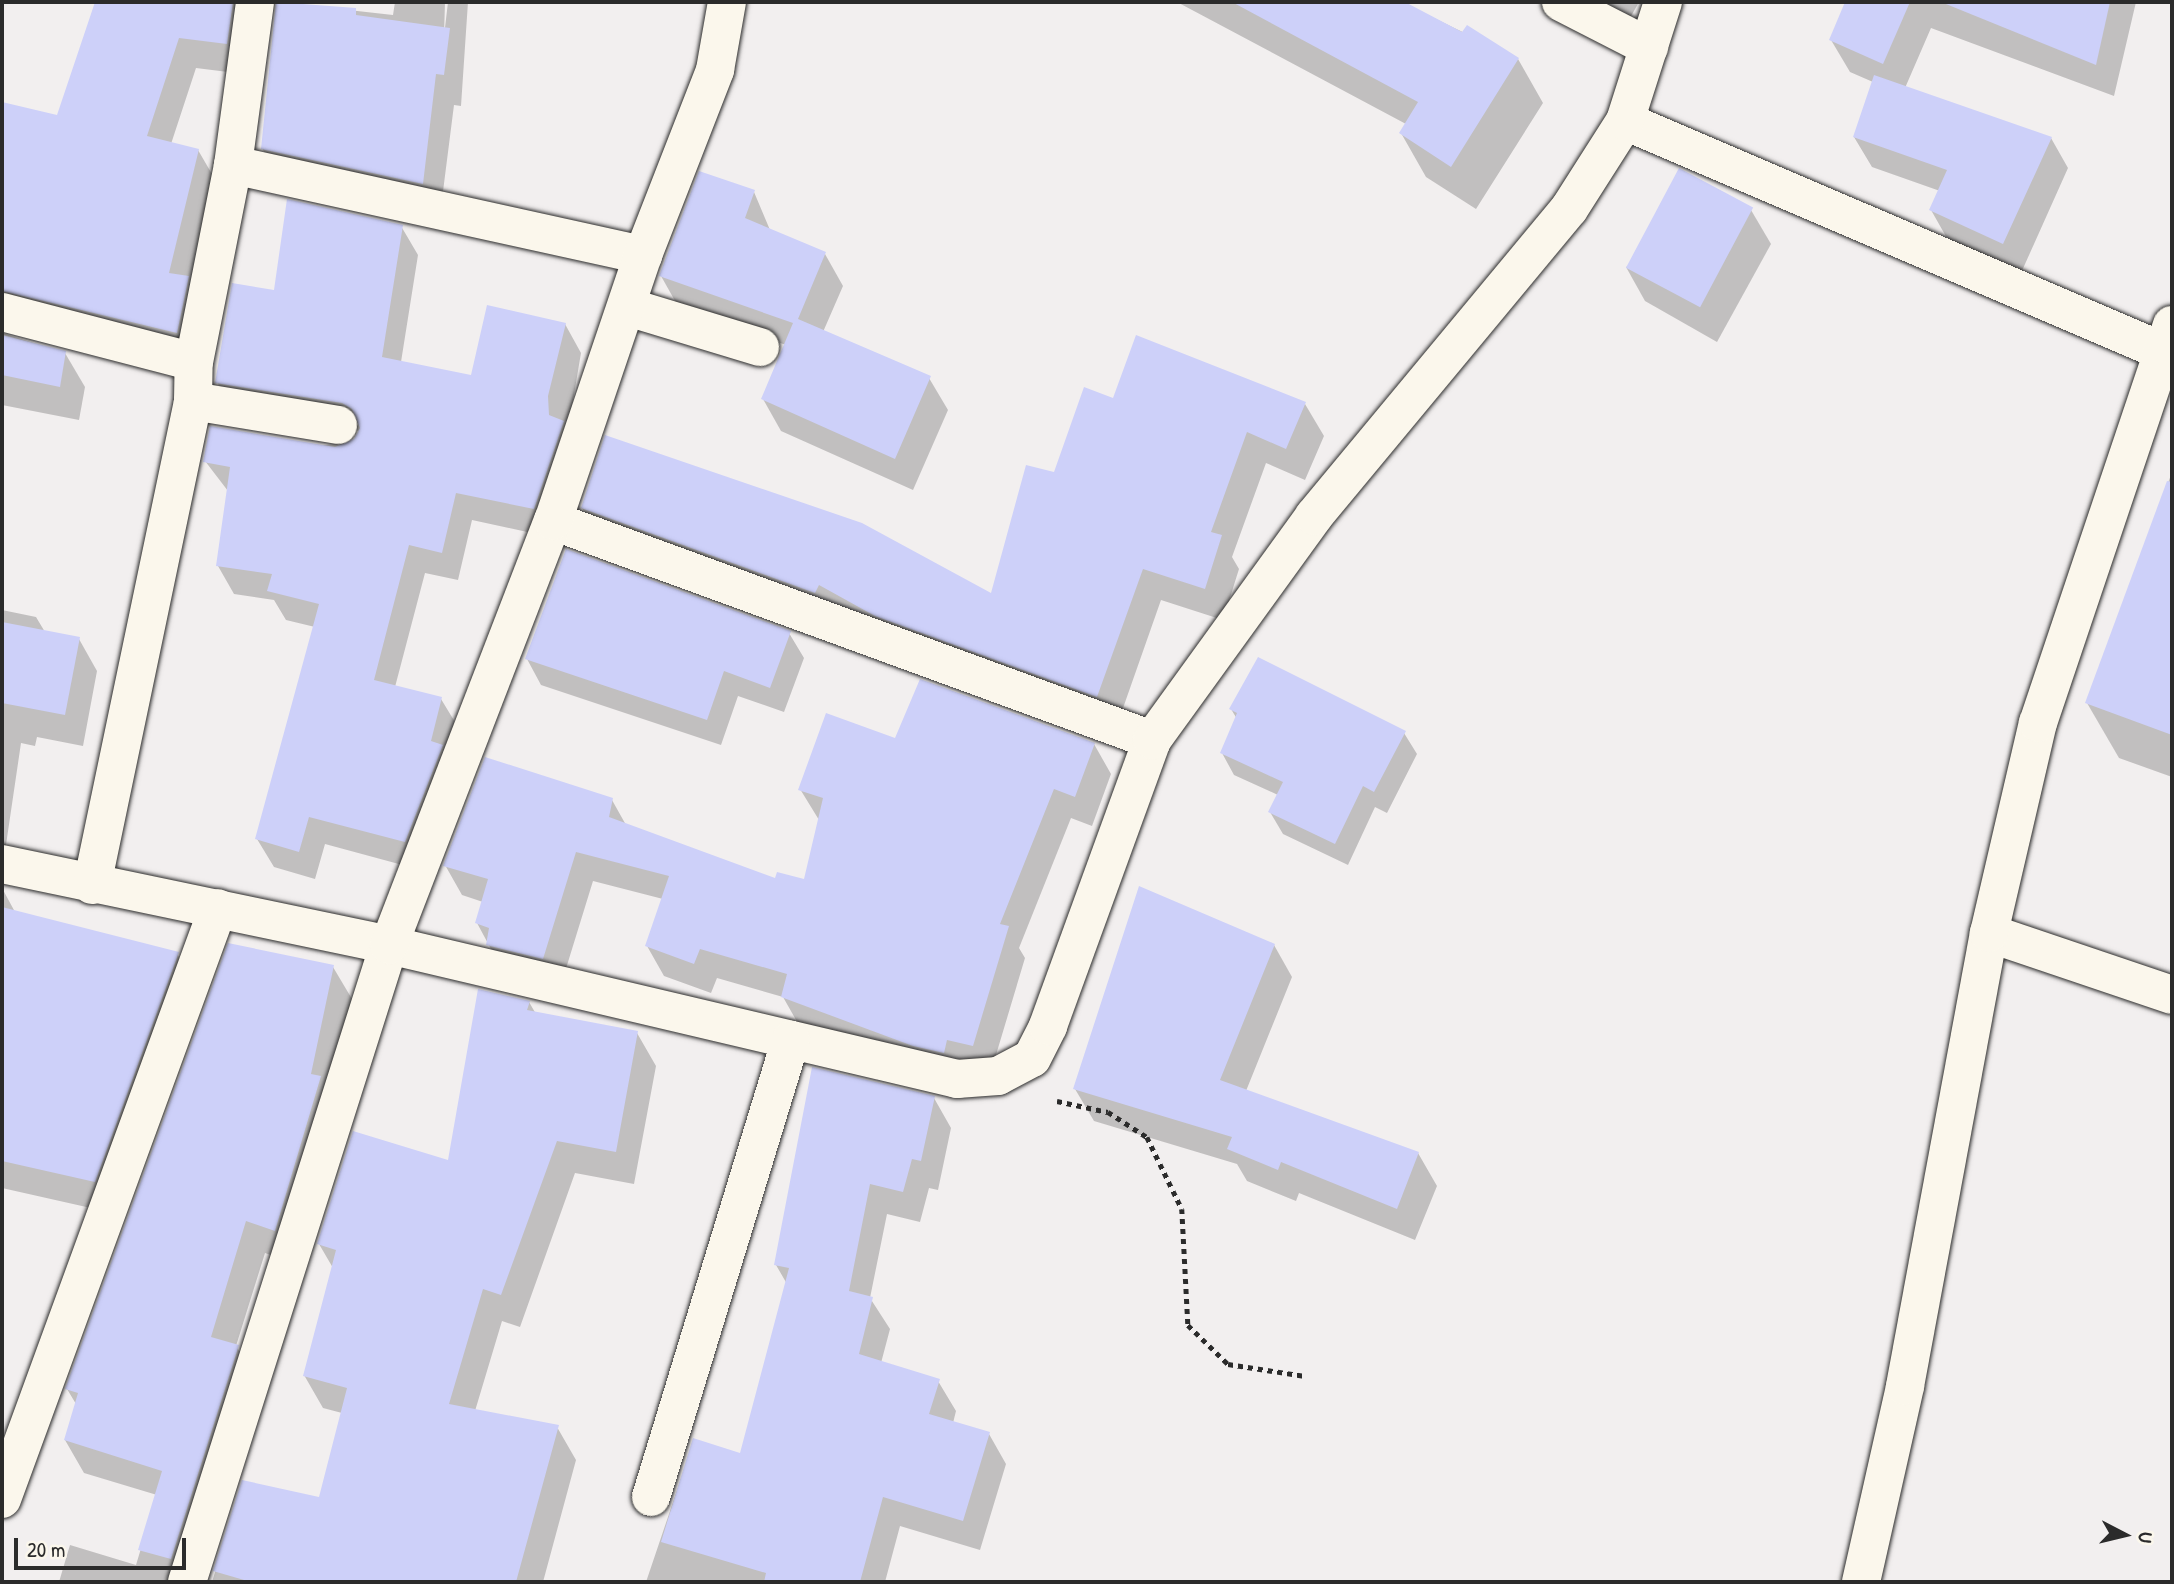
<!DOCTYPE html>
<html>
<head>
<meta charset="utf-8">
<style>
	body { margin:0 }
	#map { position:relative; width:2174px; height:1584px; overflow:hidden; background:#f2efef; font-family:"Patrick Hand",sans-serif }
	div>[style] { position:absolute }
	.shadow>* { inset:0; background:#0003 }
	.building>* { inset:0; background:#cdd0f9; transform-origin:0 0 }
	.path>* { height:4.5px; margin-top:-2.25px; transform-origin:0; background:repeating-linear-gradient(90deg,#2b2b2b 0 5px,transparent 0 10px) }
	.roads { filter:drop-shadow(0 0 2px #2b2b2b) drop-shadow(0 0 2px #2b2b2b) }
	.minor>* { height:38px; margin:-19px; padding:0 19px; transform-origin:19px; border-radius:19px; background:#fbf7ec }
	span { translate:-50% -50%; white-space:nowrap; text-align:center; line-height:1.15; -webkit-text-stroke:6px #fbf7ec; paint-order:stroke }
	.frame { position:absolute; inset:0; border:4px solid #2b2b2b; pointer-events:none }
	.north { position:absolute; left:2090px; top:1500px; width:70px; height:70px; -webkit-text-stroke:5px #fbf7ec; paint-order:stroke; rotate:97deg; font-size:19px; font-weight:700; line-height:28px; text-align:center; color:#2b2b2b }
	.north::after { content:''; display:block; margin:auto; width:24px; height:32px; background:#2b2b2b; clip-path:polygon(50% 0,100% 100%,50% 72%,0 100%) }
	.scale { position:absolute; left:14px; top:1538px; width:172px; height:32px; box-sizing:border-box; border:4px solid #2b2b2b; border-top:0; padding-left:9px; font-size:21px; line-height:24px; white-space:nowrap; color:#2b2b2b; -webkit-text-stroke:5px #fbf7ec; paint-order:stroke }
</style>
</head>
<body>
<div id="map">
	<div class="shadow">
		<i style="clip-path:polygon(97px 2px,240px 2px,244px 74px,196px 68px,171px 144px,198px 150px,216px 181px,194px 363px,2px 319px,2px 104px,58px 117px)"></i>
		<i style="clip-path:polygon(277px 2px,393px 15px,395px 2px,445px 2px,444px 36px,448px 2px,468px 2px,461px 106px,454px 105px,440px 215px,280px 180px,262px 148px)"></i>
		<i style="clip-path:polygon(1177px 2px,1401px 2px,1518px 59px,1543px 103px,1476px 209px,1426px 177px,1401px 133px,1406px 124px)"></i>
		<i style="clip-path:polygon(1600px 2px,1639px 2px,1630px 18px)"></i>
		<i style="clip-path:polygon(1847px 2px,2136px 2px,2114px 96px,1931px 28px,1905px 88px,2051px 138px,2068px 168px,2021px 273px,1948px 240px,1931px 210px,1940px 191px,1872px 167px,1854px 137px,1873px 82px,1850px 72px,1831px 40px)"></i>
		<i style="clip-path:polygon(754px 192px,770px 230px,825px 254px,843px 286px,823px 332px,929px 378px,948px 410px,913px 490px,781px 431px,763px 399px,786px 345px,679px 308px,661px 276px)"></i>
		<i style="clip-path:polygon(1751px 210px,1771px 244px,1717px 342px,1645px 301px,1626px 267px)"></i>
		<i style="clip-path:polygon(401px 226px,418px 255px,401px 362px,472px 377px,565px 324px,581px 353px,550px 537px,472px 520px,458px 580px,425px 573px,395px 687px,441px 699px,458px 727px,421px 870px,325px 844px,315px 879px,274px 867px,257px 839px,315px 627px,286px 620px,274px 600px,234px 594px,218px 566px,228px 491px,205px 461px,356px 441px,360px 431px,234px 411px,217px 382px,276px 292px)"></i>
		<i style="clip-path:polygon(2px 333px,65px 353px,85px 387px,79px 420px,2px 405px)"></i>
		<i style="clip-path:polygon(1114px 400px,1305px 404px,1324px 436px,1305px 480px,1266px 463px,1232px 557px,1239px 569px,1223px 620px,1161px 600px,1116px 728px,601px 540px,582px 508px,992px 595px,1055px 474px)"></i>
		<i style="clip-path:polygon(2172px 472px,2172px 777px,2119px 758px,2087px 703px)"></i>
		<i style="clip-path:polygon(2px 610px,36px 617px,45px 632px,79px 639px,97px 671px,83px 746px,37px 737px,35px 746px,21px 743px,2px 872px)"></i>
		<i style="clip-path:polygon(789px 633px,804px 658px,784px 712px,738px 696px,721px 745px,541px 685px,527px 659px)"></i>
		<i style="clip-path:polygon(1231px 709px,1404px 733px,1417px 754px,1387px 813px,1375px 807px,1348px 865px,1283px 834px,1270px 812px,1278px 795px,1234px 775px,1222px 753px,1237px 719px)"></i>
		<i style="clip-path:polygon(896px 741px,1094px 744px,1111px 774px,1092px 826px,1071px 818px,1019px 948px,1025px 958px,990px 1075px,800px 1027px,783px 997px,717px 978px,711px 993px,664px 976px,647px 946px,663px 899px,593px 881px,560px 988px,505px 975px,477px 923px,483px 902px,462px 895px,445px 865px,612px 800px,626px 825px,776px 880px,806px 882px,819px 820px,800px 789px)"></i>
		<i style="clip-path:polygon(2px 888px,15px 912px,177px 954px,196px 985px,113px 1213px,2px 1188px)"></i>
		<i style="clip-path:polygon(1274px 945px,1292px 977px,1246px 1091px,1418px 1153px,1437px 1186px,1415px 1240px,1299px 1193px,1296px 1201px,1247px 1181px,1237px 1164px,1094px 1121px,1075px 1089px)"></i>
		<i style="clip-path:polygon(333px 967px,352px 999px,294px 1263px,265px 1253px,236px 1346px,257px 1379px,193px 1582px,59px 1582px,70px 1545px,136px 1565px,157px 1495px,84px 1473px,65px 1440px,76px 1404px,67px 1389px)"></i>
		<i style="clip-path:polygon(529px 1002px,536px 1014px,637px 1033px,656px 1066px,634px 1184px,575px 1173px,520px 1327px,502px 1321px,475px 1411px,557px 1427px,576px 1460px,543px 1582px,212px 1582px,243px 1482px,320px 1499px,342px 1413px,323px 1408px,304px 1375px,333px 1268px,319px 1244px,450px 1163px)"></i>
		<i style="clip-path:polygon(934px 1098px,951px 1128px,938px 1190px,929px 1188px,920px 1222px,887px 1214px,870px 1298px,890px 1329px,881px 1363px,938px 1381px,956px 1411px,953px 1423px,989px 1434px,1006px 1464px,980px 1550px,900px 1526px,885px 1582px,646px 1582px,694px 1440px,741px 1455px,787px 1284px,776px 1265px)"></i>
	</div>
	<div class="building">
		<i style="clip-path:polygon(95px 2px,233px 2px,227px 44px,179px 38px,147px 136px,199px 149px,169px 273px,189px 276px,177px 333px,2px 291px,2px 102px,57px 115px)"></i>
		<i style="clip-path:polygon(276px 2px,356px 8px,356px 15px,450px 28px,444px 75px,436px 74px,423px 184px,261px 149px)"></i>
		<i style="clip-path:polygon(1232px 2px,1405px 2px,1462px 32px,1467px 25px,1519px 58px,1451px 167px,1399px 133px,1418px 102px)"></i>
		<i style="clip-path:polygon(1845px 2px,1910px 2px,1883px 64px,1829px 40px)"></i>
		<i style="clip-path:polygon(1941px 2px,2110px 2px,2096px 65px)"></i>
		<i style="clip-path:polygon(1874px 75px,2052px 137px,2003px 244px,1929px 210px,1947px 170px,1853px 137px)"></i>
		<i style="left:1679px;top:168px;width:84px;height:113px;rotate:28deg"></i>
		<i style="clip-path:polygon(699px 171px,755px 190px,745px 218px,826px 252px,798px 319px,931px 376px,895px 459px,761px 399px,793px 323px,659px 276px)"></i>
		<i style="clip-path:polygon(287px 199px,403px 225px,382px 357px,471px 375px,487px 305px,566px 323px,548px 396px,549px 415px,564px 421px,534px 509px,456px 493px,442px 553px,409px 545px,374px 680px,442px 697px,431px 741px,443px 745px,405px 842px,309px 817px,299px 852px,255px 839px,319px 604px,267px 591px,272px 574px,216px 566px,230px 467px,203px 462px,210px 426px,335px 447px,354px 439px,360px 428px,352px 409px,342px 403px,215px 383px,232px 283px,274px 290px)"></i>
		<i style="clip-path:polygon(2px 335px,66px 351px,60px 387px,2px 375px)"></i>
		<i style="clip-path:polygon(1136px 335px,1306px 402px,1286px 449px,1247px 432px,1211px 532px,1222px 535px,1205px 589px,1143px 569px,1097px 697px,875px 616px,819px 585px,815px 593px,581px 508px,605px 435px,862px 523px,991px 593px,1026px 465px,1054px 472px,1084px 387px,1113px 398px)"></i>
		<i style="clip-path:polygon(2167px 481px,2172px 482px,2172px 735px,2085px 703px)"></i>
		<i style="clip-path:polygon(566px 549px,791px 631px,770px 688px,724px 671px,707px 720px,525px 659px)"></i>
		<i style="clip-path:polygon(2px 622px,80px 637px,65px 715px,2px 703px)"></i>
		<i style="clip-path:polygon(1258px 657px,1406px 731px,1374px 792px,1363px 786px,1335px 844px,1268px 812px,1283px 782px,1220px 753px,1237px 713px,1229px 709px)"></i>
		<i style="clip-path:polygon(920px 679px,1095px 743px,1075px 797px,1054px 789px,1000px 924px,1009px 926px,973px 1046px,947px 1040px,944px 1053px,913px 1046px,781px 997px,787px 974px,700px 949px,694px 964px,645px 946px,669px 876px,576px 852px,543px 959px,486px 945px,489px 928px,475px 923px,488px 879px,443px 866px,485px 757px,613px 798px,609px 817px,775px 878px,777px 872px,804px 879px,823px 798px,798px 790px,826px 713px,895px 738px)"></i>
		<i style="clip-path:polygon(1139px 886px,1275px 944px,1220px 1080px,1419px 1152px,1397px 1209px,1281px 1162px,1278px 1170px,1227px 1149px,1232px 1137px,1073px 1089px)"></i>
		<i style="clip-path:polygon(2px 907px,179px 952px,95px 1182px,2px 1161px)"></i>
		<i style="clip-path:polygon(228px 943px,334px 965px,311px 1074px,321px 1076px,275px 1231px,246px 1221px,211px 1337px,239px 1345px,171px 1559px,138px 1550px,162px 1471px,64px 1440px,78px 1393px,65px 1389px)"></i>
		<i style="clip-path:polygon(478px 989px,530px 1001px,527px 1010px,638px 1031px,616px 1152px,557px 1141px,501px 1295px,483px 1289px,449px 1404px,559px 1425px,516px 1582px,251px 1582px,213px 1571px,242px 1480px,319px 1497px,347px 1388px,303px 1376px,336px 1250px,317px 1244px,353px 1131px,448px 1160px)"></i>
		<i style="clip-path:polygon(812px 1067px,935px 1096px,921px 1161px,912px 1159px,903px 1192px,870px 1184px,849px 1291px,873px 1297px,859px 1354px,940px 1379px,929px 1414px,990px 1432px,963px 1521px,883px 1497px,860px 1582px,764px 1582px,766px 1573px,661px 1542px,693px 1438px,740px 1453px,789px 1268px,774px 1265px)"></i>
	</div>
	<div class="path">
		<i style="left:1057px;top:1101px;width:52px;rotate:12.2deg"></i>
		<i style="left:1108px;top:1112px;width:46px;rotate:32.7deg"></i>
		<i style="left:1147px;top:1137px;width:80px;rotate:64.1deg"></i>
		<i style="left:1182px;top:1209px;width:116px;rotate:87deg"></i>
		<i style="left:1188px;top:1325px;width:56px;rotate:44.3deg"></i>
		<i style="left:1228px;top:1364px;width:78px;rotate:8.9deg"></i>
	</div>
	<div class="roads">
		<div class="minor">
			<i style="left:1561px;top:2px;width:99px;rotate:27.1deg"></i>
			<i style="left:1625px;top:121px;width:584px;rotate:23.19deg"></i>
			<i style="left:233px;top:165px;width:420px;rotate:12.4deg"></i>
			<i style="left:628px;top:307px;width:138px;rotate:16.9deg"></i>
			<i style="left:2px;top:312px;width:198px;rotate:14.6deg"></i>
			<i style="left:193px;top:401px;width:147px;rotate:9.4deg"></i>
			<i style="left:553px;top:521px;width:638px;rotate:20.08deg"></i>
			<i style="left:2px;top:864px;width:395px;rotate:11.8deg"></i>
			<i style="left:389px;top:945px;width:584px;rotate:13.27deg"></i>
			<i style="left:957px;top:1079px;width:41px;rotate:-4.2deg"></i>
			<i style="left:998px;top:1076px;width:38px;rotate:-28deg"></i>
			<i style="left:1032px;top:1058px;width:36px;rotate:-63deg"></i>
			<i style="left:1048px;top:1026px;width:304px;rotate:-70deg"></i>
			<i style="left:1152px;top:740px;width:276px;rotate:-54.1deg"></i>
			<i style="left:1314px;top:516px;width:399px;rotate:-50.3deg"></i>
			<i style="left:1569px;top:209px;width:104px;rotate:-57.5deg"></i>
			<i style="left:1625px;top:121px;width:125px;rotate:-72.3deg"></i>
			<i style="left:92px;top:885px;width:494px;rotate:-78.2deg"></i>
			<i style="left:193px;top:401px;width:39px;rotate:-89deg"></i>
			<i style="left:194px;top:362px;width:201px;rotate:-78.8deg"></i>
			<i style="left:233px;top:165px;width:164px;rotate:-82.3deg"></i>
			<i style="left:1989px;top:933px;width:193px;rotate:18.7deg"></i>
			<i style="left:651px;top:1497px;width:478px;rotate:-73deg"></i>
			<i style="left:2px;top:1499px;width:629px;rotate:-69.92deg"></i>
			<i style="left:187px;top:1582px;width:668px;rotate:-72.41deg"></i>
			<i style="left:389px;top:945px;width:455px;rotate:-68.9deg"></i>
			<i style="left:553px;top:521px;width:281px;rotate:-71.3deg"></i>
			<i style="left:643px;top:255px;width:199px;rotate:-68.7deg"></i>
			<i style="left:715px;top:70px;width:69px;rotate:-80deg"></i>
			<i style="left:1861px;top:1582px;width:201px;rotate:-77.3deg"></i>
			<i style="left:1905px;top:1386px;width:461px;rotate:-79.5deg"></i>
			<i style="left:1989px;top:933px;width:216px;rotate:-76.9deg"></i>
			<i style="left:2038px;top:723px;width:420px;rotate:-71.4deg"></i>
		</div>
	</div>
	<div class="frame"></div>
	<div class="north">U</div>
	<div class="scale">20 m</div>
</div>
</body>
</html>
